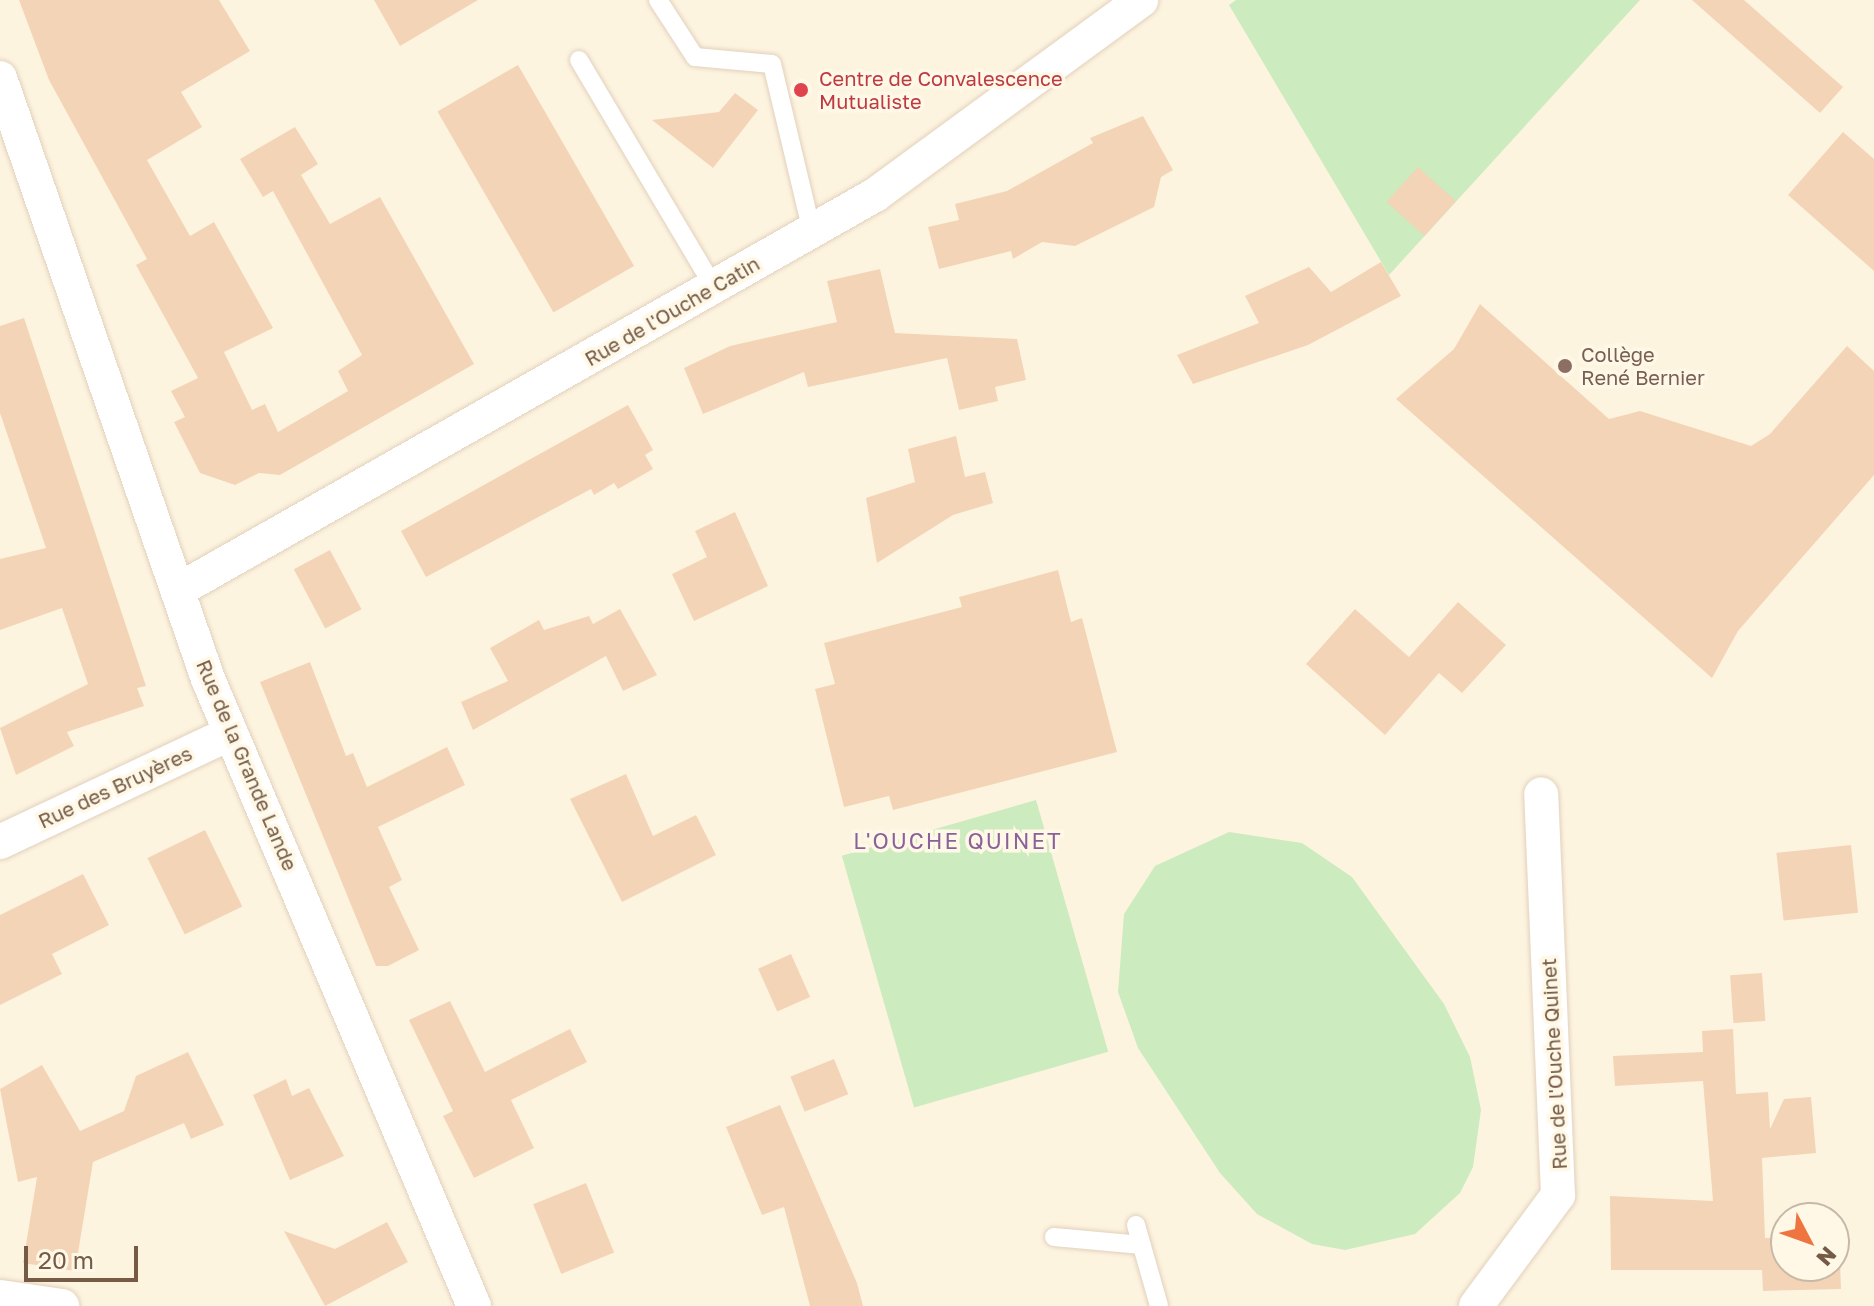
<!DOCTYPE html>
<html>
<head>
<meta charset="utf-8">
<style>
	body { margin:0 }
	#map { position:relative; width:1874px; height:1306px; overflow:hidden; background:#fdf4e0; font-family:"Golos Text",sans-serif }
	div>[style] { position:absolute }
	.green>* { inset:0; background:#ccebbe; transform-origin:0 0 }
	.building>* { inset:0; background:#f4d4b6; transform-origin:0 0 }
	.roads { filter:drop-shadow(0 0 2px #e2d1bc) drop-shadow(0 0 2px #e2d1bc) }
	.service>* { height:18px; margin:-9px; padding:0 9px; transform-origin:9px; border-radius:9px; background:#fff }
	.minor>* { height:34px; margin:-17px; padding:0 17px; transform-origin:17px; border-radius:17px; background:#fff }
	.dots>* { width:22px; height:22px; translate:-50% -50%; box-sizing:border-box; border:4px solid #fff8e7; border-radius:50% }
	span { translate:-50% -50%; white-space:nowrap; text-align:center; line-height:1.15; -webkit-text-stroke:7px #fff8e7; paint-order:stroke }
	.health-label { font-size:20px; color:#be3a42 }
	.left { translate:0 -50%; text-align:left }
	.street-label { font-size:20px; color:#755b46 }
	.education-label { font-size:20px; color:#785e54 }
	.neighbourhood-label { font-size:22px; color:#8b6199; letter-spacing:2px }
	.north { position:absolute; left:1770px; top:1202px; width:80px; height:80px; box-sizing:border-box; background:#fff8e7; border:2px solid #c8b9a7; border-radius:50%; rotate:131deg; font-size:22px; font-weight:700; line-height:32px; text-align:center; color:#755b46 }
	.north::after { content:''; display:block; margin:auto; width:28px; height:36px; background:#ee753f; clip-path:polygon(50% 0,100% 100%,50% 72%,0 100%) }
	.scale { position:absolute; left:24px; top:1246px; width:114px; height:36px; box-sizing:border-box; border:4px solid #755b46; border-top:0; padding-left:10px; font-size:24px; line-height:28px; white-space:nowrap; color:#755b46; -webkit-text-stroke:6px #fff8e7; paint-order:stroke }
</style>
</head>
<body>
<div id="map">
	<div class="green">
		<i style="clip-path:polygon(1236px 0,1640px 0,1389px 275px,1229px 5px)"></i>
		<i style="left:1036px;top:800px;width:262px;height:202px;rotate:74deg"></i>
		<i style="clip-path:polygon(1229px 832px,1302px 843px,1352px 877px,1444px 1004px,1470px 1057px,1481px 1110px,1473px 1167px,1460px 1193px,1415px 1234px,1345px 1250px,1312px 1244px,1257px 1214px,1220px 1173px,1138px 1048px,1118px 992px,1124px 914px,1155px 866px)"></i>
	</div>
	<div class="building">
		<i style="clip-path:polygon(19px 0,219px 0,250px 51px,181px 92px,202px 127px,147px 160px,190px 236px,214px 222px,273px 328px,224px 352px,252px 410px,265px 404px,278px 432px,348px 391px,338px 371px,362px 355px,273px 191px,263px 197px,240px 159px,295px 127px,318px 164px,301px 175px,330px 224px,380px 197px,474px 364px,280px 475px,259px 473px,235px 485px,200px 473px,174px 422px,185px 417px,171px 391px,198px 378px,136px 265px,147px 259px,49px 80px)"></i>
		<i style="clip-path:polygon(374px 0,478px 0,400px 46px)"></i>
		<i style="clip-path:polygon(1692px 0,1744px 0,1843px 87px,1820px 113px)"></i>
		<i style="left:518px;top:65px;width:232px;height:93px;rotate:60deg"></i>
		<i style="clip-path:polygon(735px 93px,758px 110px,713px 168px,652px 120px,719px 112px)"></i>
		<i style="clip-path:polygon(1143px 116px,1173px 170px,1161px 177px,1154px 207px,1075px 246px,1042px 242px,1013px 259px,1011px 251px,939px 269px,928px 227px,959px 220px,955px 204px,1007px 191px,1093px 143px,1090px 138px)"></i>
		<i style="clip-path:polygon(1843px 132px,1874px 159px,1874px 271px,1788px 195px)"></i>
		<i style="left:1418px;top:167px;width:51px;height:47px;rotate:42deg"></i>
		<i style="clip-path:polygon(1381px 262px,1401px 296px,1308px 345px,1193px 384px,1177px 355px,1259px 323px,1245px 296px,1309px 267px,1331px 292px)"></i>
		<i style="clip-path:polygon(880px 269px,895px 333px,1017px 339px,1026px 380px,995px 387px,998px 401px,959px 410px,947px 358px,808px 387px,804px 372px,703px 414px,684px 368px,730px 346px,837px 322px,827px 281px)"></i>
		<i style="clip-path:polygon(1480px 304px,1609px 419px,1640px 411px,1751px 446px,1770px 434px,1847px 346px,1874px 371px,1874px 475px,1738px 631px,1712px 678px,1396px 399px,1454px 349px)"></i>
		<i style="clip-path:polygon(24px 318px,146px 686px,137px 688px,144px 706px,67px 732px,74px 746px,16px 775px,0 728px,88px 684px,62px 608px,0 630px,0 559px,46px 548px,0 413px,0 326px)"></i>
		<i style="clip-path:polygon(628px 405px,653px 450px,645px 455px,653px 469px,618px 489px,614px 483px,594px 495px,591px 489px,426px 577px,401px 531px)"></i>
		<i style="clip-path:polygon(956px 436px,965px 477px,985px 472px,993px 503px,953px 515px,877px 563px,866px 498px,915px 482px,908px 449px)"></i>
		<i style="clip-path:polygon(735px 512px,768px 586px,694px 621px,672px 574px,707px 557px,695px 531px)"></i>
		<i style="left:330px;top:550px;width:67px;height:41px;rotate:62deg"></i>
		<i style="clip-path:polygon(1058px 570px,1071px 622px,1082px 618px,1117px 752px,893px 810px,889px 796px,844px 807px,815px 689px,835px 684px,824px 643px,962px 607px,959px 597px)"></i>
		<i style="clip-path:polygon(1458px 602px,1506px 645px,1462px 693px,1439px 673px,1385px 735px,1306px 664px,1355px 609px,1409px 657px)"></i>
		<i style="clip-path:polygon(620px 609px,657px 675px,623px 691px,606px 656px,473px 730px,461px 702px,508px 681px,490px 648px,539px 620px,544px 630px,589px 616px,593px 624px)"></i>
		<i style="clip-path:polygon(310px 662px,346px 756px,353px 753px,367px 787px,447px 747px,465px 785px,378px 827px,402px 880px,389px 887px,419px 950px,388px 966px,376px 966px,260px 682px)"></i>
		<i style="clip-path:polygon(626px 774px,653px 836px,696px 815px,716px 855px,622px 902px,570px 799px)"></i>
		<i style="left:205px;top:830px;width:85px;height:64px;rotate:64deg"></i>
		<i style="left:1851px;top:845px;width:68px;height:75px;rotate:84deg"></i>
		<i style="clip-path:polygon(83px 874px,109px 925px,52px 954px,62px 974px,0 1005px,0 915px)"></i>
		<i style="left:791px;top:954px;width:47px;height:36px;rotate:66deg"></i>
		<i style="left:1762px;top:973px;width:48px;height:32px;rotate:86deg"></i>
		<i style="clip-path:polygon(450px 1001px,485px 1072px,570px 1029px,587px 1062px,511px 1100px,534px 1148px,474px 1178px,443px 1116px,453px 1111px,409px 1020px)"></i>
		<i style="clip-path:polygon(1733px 1029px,1736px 1094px,1768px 1092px,1770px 1129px,1784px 1099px,1811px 1097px,1816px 1153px,1762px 1158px,1765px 1238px,1786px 1237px,1786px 1266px,1834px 1266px,1839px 1236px,1841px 1289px,1763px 1291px,1762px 1270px,1611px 1270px,1610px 1196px,1713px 1201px,1703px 1081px,1615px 1086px,1613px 1056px,1703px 1052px,1702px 1031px)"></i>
		<i style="clip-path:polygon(188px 1052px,224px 1125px,191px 1139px,184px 1123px,93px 1162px,75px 1271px,23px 1263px,37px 1177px,18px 1182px,0 1089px,42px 1065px,80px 1131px,124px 1111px,136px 1076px)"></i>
		<i style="left:834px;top:1059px;width:38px;height:47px;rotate:68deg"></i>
		<i style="clip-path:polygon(286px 1079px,292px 1096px,309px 1088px,344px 1156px,290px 1180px,253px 1095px)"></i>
		<i style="clip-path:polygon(780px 1105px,857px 1283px,863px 1306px,810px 1306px,784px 1207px,762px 1215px,726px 1127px)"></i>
		<i style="left:586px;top:1183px;width:75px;height:57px;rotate:68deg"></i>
		<i style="clip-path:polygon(387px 1222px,408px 1262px,325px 1306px,284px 1231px,335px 1249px)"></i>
	</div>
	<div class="roads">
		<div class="service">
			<i style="left:658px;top:0;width:68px;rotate:57deg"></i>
			<i style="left:695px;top:57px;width:77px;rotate:5.2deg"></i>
			<i style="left:772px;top:64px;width:173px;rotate:76.6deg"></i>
			<i style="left:579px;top:60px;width:264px;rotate:59.3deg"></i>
			<i style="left:1136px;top:1225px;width:84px;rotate:74.1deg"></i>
			<i style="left:1054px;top:1237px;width:88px;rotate:5.2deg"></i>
		</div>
		<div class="minor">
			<i style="left:0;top:78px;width:636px;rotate:70.91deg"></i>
			<i style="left:208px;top:679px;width:681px;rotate:67.01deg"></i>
			<i style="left:182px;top:588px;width:797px;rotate:-29.56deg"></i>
			<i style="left:875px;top:195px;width:330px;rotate:-36.2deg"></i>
			<i style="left:0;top:842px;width:255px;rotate:-25.3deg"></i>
			<i style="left:0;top:1297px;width:63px;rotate:8.3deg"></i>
			<i style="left:1476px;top:1306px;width:138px;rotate:-53.5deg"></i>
			<i style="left:1558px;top:1195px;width:401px;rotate:-92.4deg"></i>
		</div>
	</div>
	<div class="dots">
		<i style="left:801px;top:90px;background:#e0444e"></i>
		<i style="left:1565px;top:366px;background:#8d6e63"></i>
	</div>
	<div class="health-label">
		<span class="left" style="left:819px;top:90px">Centre de Convalescence<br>Mutualiste</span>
	</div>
	<div class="street-label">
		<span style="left:672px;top:311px;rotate:-30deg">Rue de l'Ouche Catin</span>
		<span style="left:247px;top:765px;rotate:67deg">Rue de la Grande Lande</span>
		<span style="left:115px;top:787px;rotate:-25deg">Rue des Bruyères</span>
		<span style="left:1554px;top:1064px;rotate:-93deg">Rue de l'Ouche Quinet</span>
	</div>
	<div class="education-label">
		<span class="left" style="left:1581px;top:366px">Collège<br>René Bernier</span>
	</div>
	<div class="neighbourhood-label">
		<span style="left:958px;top:841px">L'OUCHE QUINET</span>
	</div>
	<div class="north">N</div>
	<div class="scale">20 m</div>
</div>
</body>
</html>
